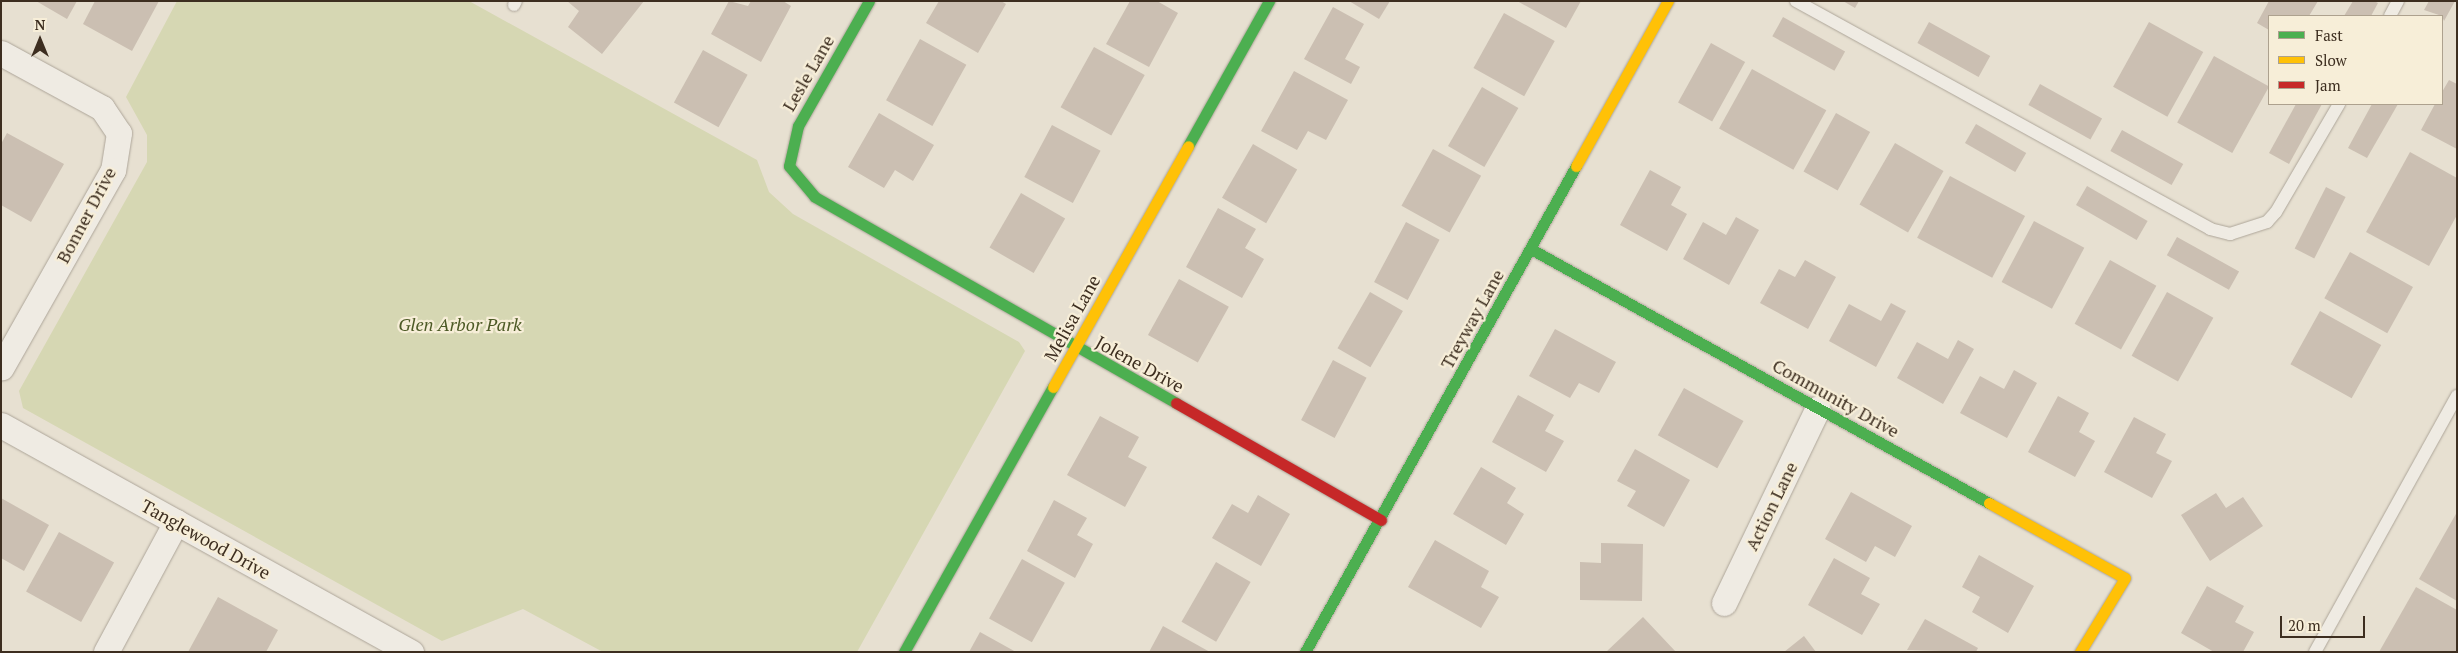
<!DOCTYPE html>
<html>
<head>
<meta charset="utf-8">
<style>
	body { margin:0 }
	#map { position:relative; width:2458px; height:653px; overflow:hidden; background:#e7e0d1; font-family:"PT Serif",serif }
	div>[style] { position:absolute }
	.green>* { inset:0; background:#d6d7b3 }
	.building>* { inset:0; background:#cbbfb2; transform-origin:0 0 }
	.roads { filter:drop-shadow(0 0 1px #ada599) drop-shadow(0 0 1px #ada599) }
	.lane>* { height:12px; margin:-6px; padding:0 6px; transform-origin:6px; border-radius:6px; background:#efebe3 }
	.street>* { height:25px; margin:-12.5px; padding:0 12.5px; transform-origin:12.5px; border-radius:12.5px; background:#efebe3 }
	.fast>* { height:11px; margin:-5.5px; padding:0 5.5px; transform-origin:5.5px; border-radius:5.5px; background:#4caf50 }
	.slow>* { height:11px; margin:-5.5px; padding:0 5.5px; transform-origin:5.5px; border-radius:5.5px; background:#ffc107 }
	.jam>* { height:11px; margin:-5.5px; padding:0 5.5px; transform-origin:5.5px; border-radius:5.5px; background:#c62828 }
	span { translate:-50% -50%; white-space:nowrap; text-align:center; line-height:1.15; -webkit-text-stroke:4.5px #f7eed8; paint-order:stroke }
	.street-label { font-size:18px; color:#3d2e20 }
	.park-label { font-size:18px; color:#4d5a26; font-style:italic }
	.frame { position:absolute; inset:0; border:2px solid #3d2e20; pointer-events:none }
	.legend { position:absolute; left:2268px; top:15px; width:175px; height:90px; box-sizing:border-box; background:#f7eed8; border:1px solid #ada18e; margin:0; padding:6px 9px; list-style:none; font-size:15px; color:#3d2e20 }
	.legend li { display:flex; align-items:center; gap:10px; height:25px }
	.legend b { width:25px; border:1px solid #ada18e }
	.north { position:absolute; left:15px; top:15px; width:50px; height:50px; -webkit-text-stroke:4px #f7eed8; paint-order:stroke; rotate:0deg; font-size:14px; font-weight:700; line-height:20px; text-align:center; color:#3d2e20 }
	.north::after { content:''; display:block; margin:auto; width:18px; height:22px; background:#3d2e20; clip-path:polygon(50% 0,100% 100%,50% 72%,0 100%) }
	.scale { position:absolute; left:2280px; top:616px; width:85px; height:22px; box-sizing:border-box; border:2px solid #3d2e20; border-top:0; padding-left:6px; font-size:15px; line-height:18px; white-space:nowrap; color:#3d2e20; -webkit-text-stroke:4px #f7eed8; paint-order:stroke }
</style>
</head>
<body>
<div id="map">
	<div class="green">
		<i style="clip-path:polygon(177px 1px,469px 1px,757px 160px,769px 192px,793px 214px,1019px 342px,1025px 351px,857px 652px,603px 652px,523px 609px,442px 641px,23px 408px,19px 391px,147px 162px,147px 135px,126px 97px)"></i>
	</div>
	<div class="building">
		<i style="clip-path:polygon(36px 1px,77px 1px,67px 19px)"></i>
		<i style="clip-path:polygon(95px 1px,159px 1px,132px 51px,83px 24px)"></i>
		<i style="clip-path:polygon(567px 1px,644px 1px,602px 54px,568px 27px,579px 11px)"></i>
		<i style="clip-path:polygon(729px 1px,748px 6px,751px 1px,783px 1px,791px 6px,761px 62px,711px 34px)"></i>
		<i style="clip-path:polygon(939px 1px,1001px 1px,1006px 4px,978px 53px,926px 23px)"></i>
		<i style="clip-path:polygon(1130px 1px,1157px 1px,1178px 13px,1149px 67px,1106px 44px)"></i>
		<i style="clip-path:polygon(1349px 1px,1390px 1px,1379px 19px)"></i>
		<i style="clip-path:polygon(1517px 1px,1581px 1px,1566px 28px)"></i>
		<i style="clip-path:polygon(1843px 1px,1859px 1px,1855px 8px)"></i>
		<i style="clip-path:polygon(2269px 1px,2318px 1px,2309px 16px,2269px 16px,2269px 30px,2257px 23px)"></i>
		<i style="clip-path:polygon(2353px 1px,2374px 1px,2378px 3px,2371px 16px,2344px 16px)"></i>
		<i style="clip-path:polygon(2429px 1px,2455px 1px,2444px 21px,2442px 16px,2424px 10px)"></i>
		<i style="clip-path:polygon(1333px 7px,1364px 24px,1345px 59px,1360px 67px,1351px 84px,1304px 59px)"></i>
		<i style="left:1504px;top:13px;width:58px;height:63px;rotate:29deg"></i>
		<i style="left:1783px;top:17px;width:71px;height:22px;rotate:29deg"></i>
		<i style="left:1929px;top:22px;width:70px;height:24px;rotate:29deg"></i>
		<i style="left:2149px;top:22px;width:62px;height:74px;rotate:29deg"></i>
		<i style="left:920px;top:39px;width:53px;height:70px;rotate:29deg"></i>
		<i style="left:1711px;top:43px;width:39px;height:68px;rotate:29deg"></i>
		<i style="left:1094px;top:47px;width:58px;height:69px;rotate:29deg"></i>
		<i style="left:703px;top:50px;width:51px;height:60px;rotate:29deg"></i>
		<i style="left:2214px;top:56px;width:63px;height:76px;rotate:29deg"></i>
		<i style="left:1752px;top:69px;width:85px;height:68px;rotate:29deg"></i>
		<i style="clip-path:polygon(1294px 71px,1348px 100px,1326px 140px,1308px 131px,1297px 150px,1261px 131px)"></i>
		<i style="clip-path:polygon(2449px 80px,2457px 84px,2457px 149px,2421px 130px,2435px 104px,2442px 104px,2442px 92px)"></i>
		<i style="left:2040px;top:84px;width:71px;height:24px;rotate:29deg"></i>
		<i style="left:1482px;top:87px;width:42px;height:68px;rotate:30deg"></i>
		<i style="clip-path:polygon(2296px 104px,2322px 104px,2289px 164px,2269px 153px)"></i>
		<i style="clip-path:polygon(2372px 104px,2398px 104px,2367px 158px,2348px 148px)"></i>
		<i style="clip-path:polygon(879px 113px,934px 145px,913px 181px,895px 170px,884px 188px,848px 167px)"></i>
		<i style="left:1836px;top:113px;width:39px;height:67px;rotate:29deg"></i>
		<i style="left:1976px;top:124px;width:58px;height:22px;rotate:30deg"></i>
		<i style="left:1052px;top:125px;width:55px;height:59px;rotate:28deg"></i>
		<i style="left:2122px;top:130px;width:70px;height:24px;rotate:29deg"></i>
		<i style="clip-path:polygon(7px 133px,64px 164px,31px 222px,1px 205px,1px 144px)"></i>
		<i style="left:1895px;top:143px;width:56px;height:71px;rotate:30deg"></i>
		<i style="left:1253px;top:144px;width:51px;height:62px;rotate:30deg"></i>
		<i style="left:1433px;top:149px;width:55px;height:65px;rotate:29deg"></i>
		<i style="clip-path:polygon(2410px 152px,2457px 178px,2457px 215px,2429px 266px,2366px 232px)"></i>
		<i style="clip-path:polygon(1650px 170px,1681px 187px,1671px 205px,1687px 214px,1667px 251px,1620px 225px)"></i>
		<i style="left:1950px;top:176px;width:85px;height:70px;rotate:28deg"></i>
		<i style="left:2087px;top:186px;width:70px;height:22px;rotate:30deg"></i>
		<i style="left:2326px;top:187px;width:22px;height:69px;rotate:27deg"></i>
		<i style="left:1021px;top:193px;width:51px;height:63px;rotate:30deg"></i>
		<i style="clip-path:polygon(1218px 208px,1256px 229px,1245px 248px,1264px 259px,1242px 298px,1186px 267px)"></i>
		<i style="clip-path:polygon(1736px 217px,1759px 230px,1729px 285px,1683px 259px,1703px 222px,1726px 235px)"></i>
		<i style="left:2034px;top:221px;width:57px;height:69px;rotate:28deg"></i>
		<i style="left:1406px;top:222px;width:38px;height:68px;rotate:28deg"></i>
		<i style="left:2177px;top:237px;width:71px;height:21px;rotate:29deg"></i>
		<i style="left:2350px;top:252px;width:72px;height:53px;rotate:29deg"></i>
		<i style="clip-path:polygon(1805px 260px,1836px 277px,1808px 329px,1760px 303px,1779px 269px,1795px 277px)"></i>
		<i style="left:2110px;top:260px;width:53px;height:73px;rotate:29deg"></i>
		<i style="left:1179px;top:279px;width:57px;height:64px;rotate:29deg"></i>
		<i style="left:1370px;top:292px;width:38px;height:65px;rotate:30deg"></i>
		<i style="left:2167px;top:292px;width:53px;height:73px;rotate:29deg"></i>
		<i style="clip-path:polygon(1891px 303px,1906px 311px,1876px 367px,1829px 341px,1849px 304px,1881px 321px)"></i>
		<i style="left:2320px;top:311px;width:70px;height:61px;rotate:29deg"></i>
		<i style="clip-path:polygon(1555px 329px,1616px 362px,1599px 393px,1579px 383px,1570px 398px,1529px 376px)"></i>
		<i style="clip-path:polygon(1958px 340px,1974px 349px,1943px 404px,1897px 378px,1917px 342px,1948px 359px)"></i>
		<i style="left:1333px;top:360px;width:38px;height:68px;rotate:28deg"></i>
		<i style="clip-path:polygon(2014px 370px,2037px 383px,2007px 438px,1960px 413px,1980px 376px,2004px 389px)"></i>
		<i style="left:1684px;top:388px;width:68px;height:54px;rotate:29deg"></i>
		<i style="clip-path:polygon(1518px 395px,1554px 415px,1545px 431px,1564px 441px,1546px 472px,1492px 442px)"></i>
		<i style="clip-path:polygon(2058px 396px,2089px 413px,2079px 432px,2095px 441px,2075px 477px,2028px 452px)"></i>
		<i style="clip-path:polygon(1100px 416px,1139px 437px,1128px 457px,1147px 467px,1125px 507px,1067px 475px)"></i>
		<i style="clip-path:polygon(2134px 417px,2166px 434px,2156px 453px,2172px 461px,2152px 498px,2104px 472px)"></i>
		<i style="clip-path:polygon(1635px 449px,1690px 480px,1664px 527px,1627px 506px,1636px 491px,1617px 481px)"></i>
		<i style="clip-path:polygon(1481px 467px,1516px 488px,1507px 503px,1524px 514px,1506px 545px,1453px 514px)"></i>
		<i style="clip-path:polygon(1851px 492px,1912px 526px,1895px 557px,1875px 546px,1866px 562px,1825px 539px)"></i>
		<i style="clip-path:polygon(2216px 493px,2226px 508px,2243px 497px,2263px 526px,2210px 561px,2181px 515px)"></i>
		<i style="clip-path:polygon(1258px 495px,1290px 514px,1261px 566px,1212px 538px,1232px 504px,1248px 513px)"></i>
		<i style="clip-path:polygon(1px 498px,49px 525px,24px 571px,1px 558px)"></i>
		<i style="clip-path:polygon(1054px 500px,1087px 518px,1077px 535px,1093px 544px,1075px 578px,1027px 551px)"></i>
		<i style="clip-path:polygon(2457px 512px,2457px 601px,2419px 579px)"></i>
		<i style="left:59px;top:532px;width:63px;height:68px;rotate:29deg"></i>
		<i style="clip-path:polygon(1435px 540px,1489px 571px,1481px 587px,1499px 597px,1481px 628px,1408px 587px)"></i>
		<i style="clip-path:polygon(1601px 543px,1643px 544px,1642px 601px,1580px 600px,1580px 562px,1601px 563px)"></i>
		<i style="clip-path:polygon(1979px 555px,2034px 586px,2008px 633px,1972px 612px,1980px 597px,1962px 587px)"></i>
		<i style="clip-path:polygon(1834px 558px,1870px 578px,1861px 594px,1880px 604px,1862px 635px,1808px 605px)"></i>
		<i style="left:1022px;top:559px;width:49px;height:68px;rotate:29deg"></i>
		<i style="left:1216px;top:562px;width:40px;height:69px;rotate:30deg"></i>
		<i style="clip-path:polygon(2207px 586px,2244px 606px,2235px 622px,2254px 632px,2243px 652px,2214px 652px,2181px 633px)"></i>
		<i style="clip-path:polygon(2416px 587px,2457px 610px,2457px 652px,2379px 652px)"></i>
		<i style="clip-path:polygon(218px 597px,278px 630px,266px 652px,188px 652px)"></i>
		<i style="clip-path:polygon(1643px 617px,1676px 652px,1606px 652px)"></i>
		<i style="clip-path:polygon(1925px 619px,1978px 648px,1976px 652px,1907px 650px)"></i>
		<i style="clip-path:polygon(1163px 626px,1210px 652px,1149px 652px)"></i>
		<i style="clip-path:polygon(980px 632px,1016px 652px,969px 652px)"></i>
		<i style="clip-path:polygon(1804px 636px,1816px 652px,1784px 652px)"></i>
	</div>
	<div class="roads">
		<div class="lane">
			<i style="left:1796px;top:1px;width:473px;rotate:28.8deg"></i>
			<i style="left:2210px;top:229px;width:21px;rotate:14deg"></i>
			<i style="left:2230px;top:234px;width:39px;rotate:-18deg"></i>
			<i style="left:2267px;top:222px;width:13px;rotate:-48deg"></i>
			<i style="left:2276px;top:212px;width:125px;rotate:-59.7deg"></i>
			<i style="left:514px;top:5px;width:4px;rotate:-63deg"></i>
			<i style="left:2390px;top:16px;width:17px;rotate:-62deg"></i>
			<i style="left:2315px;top:652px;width:293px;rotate:-61deg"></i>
		</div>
		<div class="street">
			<i style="left:1px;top:53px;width:115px;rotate:28.6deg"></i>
			<i style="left:102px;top:108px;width:30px;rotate:56deg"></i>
			<i style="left:119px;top:133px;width:37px;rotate:99deg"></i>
			<i style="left:113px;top:170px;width:227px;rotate:119.5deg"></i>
			<i style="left:1px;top:425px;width:469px;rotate:29deg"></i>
			<i style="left:1724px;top:603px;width:216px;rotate:-64.3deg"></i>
			<i style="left:106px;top:652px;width:148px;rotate:-61.7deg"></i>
		</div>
		<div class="fast">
			<i style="left:869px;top:1px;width:144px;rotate:119.6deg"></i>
			<i style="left:798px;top:126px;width:41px;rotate:102.7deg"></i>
			<i style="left:789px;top:166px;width:40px;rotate:50deg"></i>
			<i style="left:815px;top:197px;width:416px;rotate:29.7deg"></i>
			<i style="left:1188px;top:146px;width:166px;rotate:-60.8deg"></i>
			<i style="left:1531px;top:249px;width:524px;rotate:29.01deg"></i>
			<i style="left:904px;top:652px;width:304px;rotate:-60.7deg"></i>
			<i style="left:1305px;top:652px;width:556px;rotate:-60.86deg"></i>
		</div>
		<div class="slow">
			<i style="left:1576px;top:166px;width:189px;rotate:-60.9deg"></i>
			<i style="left:1053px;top:387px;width:276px;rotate:-60.7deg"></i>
			<i style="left:1989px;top:503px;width:155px;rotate:28.9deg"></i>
			<i style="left:2125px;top:578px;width:87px;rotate:121.3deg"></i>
		</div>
		<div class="jam">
			<i style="left:1176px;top:403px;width:236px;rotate:29.7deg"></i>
		</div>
	</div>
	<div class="street-label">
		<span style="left:808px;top:73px;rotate:-60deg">Lesle Lane</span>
		<span style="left:86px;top:215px;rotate:-62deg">Bonner Drive</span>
		<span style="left:1072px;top:318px;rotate:-61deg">Melisa Lane</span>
		<span style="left:1472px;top:319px;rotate:-61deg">Treyway Lane</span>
		<span style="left:1140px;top:364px;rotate:29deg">Jolene Drive</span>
		<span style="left:1836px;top:398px;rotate:29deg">Community Drive</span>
		<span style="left:1771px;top:506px;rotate:-64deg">Action Lane</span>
		<span style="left:206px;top:539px;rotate:29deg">Tanglewood Drive</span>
	</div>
	<div class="park-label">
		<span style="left:460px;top:324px">Glen Arbor Park</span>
	</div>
	<div class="frame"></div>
	<ul class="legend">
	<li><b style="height:6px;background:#4caf50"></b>Fast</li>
	<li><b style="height:6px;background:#ffc107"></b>Slow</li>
	<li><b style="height:6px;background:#c62828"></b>Jam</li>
	</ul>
	<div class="north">N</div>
	<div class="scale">20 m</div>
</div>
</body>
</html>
